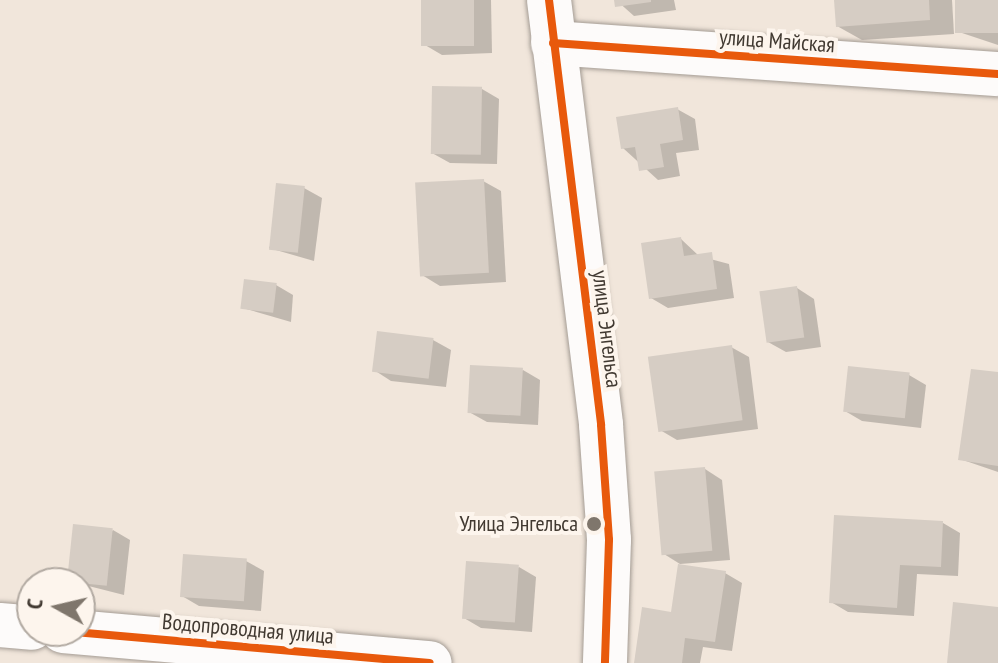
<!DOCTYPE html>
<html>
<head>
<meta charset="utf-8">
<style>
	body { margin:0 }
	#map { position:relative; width:998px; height:663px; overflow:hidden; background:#f1e6db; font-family:"PT Sans Narrow",sans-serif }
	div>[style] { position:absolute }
	.shadow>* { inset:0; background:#0003 }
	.building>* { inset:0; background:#d6cdc4; transform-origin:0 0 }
	.roads { filter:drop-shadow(0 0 2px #a49c94) drop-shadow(0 0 2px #a49c94) }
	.minor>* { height:44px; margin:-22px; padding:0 22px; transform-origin:22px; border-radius:22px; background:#fdfbfa }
	.cycleway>* { height:8px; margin:-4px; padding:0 4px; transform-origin:4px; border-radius:4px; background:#e8590c }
	.dots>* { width:22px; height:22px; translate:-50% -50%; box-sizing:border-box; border:4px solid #fdf5ed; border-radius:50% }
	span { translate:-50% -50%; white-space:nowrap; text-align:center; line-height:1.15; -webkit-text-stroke:8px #fdf5ed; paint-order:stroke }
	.street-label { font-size:22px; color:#413931 }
	.poi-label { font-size:22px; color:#413931 }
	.right { translate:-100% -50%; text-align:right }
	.north { position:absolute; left:16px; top:567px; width:80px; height:80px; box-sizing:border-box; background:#fdf5ed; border:2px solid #b2aaa2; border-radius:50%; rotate:278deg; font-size:22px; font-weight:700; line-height:32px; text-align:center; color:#413931 }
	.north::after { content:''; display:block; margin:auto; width:28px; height:36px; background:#7f766c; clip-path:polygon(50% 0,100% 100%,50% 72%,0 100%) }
</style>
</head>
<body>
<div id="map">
	<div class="shadow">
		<i style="clip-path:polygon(423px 0,491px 0,492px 53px,442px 55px,425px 45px)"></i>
		<i style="clip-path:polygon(616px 0,674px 0,676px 10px,634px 16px)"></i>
		<i style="clip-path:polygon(836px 0,952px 0,954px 34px,862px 40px,837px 26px)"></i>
		<i style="clip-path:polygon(957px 0,998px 0,998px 45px,959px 32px)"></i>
		<i style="clip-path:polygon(482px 89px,499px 99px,497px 164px,450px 163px,432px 153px)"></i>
		<i style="clip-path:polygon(677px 109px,695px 119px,699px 150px,676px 153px,680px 176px,658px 180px,623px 148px)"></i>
		<i style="clip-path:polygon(483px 181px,501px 191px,506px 282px,440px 286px,422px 275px)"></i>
		<i style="clip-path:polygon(304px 188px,322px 198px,314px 261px,269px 248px)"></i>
		<i style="clip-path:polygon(681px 239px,699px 256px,729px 264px,734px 298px,668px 308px,651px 298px)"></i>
		<i style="clip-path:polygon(276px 285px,293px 295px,291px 322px,243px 308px)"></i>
		<i style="clip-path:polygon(797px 288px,814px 299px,821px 347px,786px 352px,768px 342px)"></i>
		<i style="clip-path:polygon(433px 340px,451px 350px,446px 387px,391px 381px,374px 370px)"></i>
		<i style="clip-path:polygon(731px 347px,749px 357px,758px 429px,677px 440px,660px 430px)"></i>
		<i style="clip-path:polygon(523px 370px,540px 380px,538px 425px,487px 422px,469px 412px)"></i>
		<i style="clip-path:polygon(998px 374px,998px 472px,960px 459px)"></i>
		<i style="clip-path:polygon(909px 375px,926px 385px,921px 428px,862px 421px,845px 411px)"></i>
		<i style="clip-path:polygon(705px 469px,722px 480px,730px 560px,680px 564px,664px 554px)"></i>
		<i style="clip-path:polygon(943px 523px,960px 533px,958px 576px,917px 574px,914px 616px,848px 612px,831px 602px)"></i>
		<i style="clip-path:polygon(113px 530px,130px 540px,124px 595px,69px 581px)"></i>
		<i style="clip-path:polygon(246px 561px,264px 571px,261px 611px,199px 606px,182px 596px)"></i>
		<i style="clip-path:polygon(519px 567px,536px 577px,532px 632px,481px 628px,464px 618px)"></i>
		<i style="clip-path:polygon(725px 573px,742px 583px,732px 651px,703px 647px,700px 663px,636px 663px,673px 614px)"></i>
	</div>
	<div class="building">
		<i style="left:421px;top:0;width:53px;height:46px"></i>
		<i style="clip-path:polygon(614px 0,651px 0,651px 2px,615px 7px)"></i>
		<i style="clip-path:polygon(834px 0,929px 0,930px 20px,836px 27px)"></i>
		<i style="left:955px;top:0;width:43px;height:33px"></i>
		<i style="left:432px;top:86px;width:50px;height:68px;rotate:1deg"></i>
		<i style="clip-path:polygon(678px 107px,683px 140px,660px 144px,664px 167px,639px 171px,635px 147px,621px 149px,616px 117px)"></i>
		<i style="left:484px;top:179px;width:94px;height:69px;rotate:87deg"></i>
		<i style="left:276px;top:183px;width:29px;height:67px;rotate:6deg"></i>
		<i style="clip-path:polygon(681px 237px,684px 256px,712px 252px,717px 289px,649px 299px,641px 243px)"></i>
		<i style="left:244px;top:279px;width:33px;height:30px;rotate:7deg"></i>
		<i style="left:797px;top:286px;width:52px;height:38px;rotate:82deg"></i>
		<i style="left:377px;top:331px;width:57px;height:41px;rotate:7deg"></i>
		<i style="left:732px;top:345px;width:76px;height:85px;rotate:82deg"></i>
		<i style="left:470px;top:365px;width:53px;height:48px;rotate:3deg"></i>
		<i style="left:848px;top:366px;width:62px;height:46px;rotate:6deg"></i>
		<i style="clip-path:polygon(971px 369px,998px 372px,998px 466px,958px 460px)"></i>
		<i style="left:705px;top:467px;width:84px;height:51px;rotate:85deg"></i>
		<i style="clip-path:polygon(834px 515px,943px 521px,941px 567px,900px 565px,897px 608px,829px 603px)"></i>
		<i style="left:73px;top:524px;width:40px;height:58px;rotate:6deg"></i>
		<i style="left:183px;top:554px;width:64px;height:43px;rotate:4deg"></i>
		<i style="left:466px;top:561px;width:53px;height:58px;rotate:4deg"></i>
		<i style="clip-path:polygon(678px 564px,726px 571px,715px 642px,685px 638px,682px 663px,634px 663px,642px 607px,671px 612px)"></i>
		<i style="clip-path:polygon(953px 602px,998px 607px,998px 663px,947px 663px)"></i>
	</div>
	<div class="roads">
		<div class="minor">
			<i style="left:549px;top:0;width:428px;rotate:83deg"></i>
			<i style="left:601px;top:425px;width:115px;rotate:86deg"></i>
			<i style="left:609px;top:540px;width:123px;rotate:91.9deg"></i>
			<i style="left:553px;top:43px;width:446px;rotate:4deg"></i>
			<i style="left:0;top:625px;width:32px;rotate:5deg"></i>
			<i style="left:63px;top:631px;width:368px;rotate:5deg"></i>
		</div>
	</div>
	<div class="cycleway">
		<i style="left:549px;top:0;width:428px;rotate:83deg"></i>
		<i style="left:601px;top:425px;width:115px;rotate:86deg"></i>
		<i style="left:609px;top:540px;width:123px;rotate:91.9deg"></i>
		<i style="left:553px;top:43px;width:446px;rotate:4deg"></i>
		<i style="left:63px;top:631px;width:368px;rotate:5deg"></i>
	</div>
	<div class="dots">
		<i style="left:594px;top:524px;background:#7f766c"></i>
	</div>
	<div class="street-label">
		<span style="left:777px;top:41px;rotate:4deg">улица Майская</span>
		<span style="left:607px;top:329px;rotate:83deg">улица Энгельса</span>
		<span style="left:248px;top:629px;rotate:5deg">Водопроводная улица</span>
	</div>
	<div class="poi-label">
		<span class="right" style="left:578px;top:524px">Улица Энгельса</span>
	</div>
	<div class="north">С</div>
</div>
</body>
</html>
